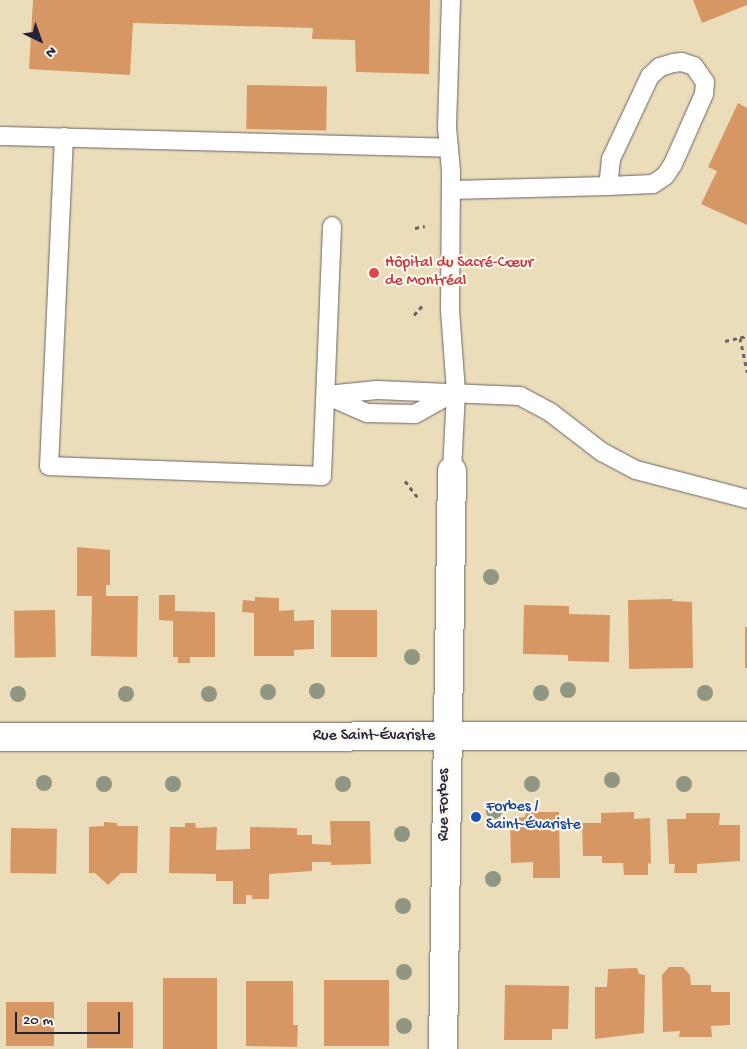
<!DOCTYPE html>
<html>
<head>
<meta charset="utf-8">
<style>
	body { margin:0 }
	#map { position:relative; width:747px; height:1049px; overflow:hidden; background:#ecddba; font-family:"Gochi Hand",sans-serif }
	div>[style] { position:absolute }
	.building>* { inset:0; background:#d79765; transform-origin:0 0 }
	.path>* { height:3px; margin-top:-1.5px; transform-origin:0; background:repeating-linear-gradient(90deg,#696367 0 4px,transparent 0 8px) }
	.roads { filter:drop-shadow(0 0 1px #696367) drop-shadow(0 0 1px #696367) }
	.lane>* { height:18px; margin:-9px; padding:0 9px; transform-origin:9px; border-radius:9px; background:#fff }
	.street>* { height:28px; margin:-14px; padding:0 14px; transform-origin:14px; border-radius:14px; background:#fff }
	.trees>* { width:16px; height:16px; margin:-8px; border-radius:50%; background:#909681 }
	.dots>* { width:14px; height:14px; translate:-50% -50%; box-sizing:border-box; border:2px solid #fbf7ec; border-radius:50% }
	span { translate:-50% -50%; white-space:nowrap; text-align:center; line-height:1.15; -webkit-text-stroke:4.5px #fbf7ec; paint-order:stroke }
	.health-label { font-size:16px; color:#be3a42 }
	.left { translate:0 -50%; text-align:left }
	.street-label { font-size:16px; color:#22223b }
	.transit-label { font-size:16px; color:#164399 }
	.north { position:absolute; left:15px; top:15px; width:50px; height:50px; -webkit-text-stroke:4px #fbf7ec; paint-order:stroke; rotate:138deg; font-size:14px; font-weight:700; line-height:20px; text-align:center; color:#22223b }
	.north::after { content:''; display:block; margin:auto; width:18px; height:22px; background:#22223b; clip-path:polygon(50% 0,100% 100%,50% 72%,0 100%) }
	.scale { position:absolute; left:15px; top:1012px; width:105px; height:22px; box-sizing:border-box; border:2px solid #22223b; border-top:0; padding-left:6px; font-size:15px; line-height:18px; white-space:nowrap; color:#22223b; -webkit-text-stroke:4px #fbf7ec; paint-order:stroke }
</style>
</head>
<body>
<div id="map">
	<div class="building">
		<i style="clip-path:polygon(33px 0,430px 0,429px 74px,356px 72px,355px 40px,312px 39px,313px 28px,133px 23px,130px 75px,29px 69px)"></i>
		<i style="clip-path:polygon(693px 0,747px 0,747px 5px,702px 23px)"></i>
		<i style="left:247px;top:85px;width:80px;height:44px;rotate:1deg"></i>
		<i style="clip-path:polygon(738px 103px,747px 108px,747px 225px,701px 204px,717px 171px,708px 167px)"></i>
		<i style="clip-path:polygon(77px 547px,110px 550px,110px 585px,106px 585px,106px 596px,138px 596px,137px 657px,91px 656px,92px 596px,77px 596px)"></i>
		<i style="clip-path:polygon(159px 595px,175px 595px,175px 611px,215px 612px,215px 657px,190px 657px,190px 663px,178px 663px,178px 657px,173px 657px,173px 621px,159px 620px)"></i>
		<i style="clip-path:polygon(255px 597px,279px 598px,279px 611px,294px 610px,294px 621px,314px 620px,314px 649px,294px 650px,294px 656px,254px 656px,254px 613px,242px 612px,243px 600px,255px 601px)"></i>
		<i style="clip-path:polygon(673px 599px,672px 601px,692px 602px,693px 668px,629px 669px,628px 600px)"></i>
		<i style="clip-path:polygon(524px 605px,569px 606px,569px 614px,610px 615px,609px 662px,568px 661px,568px 655px,523px 654px)"></i>
		<i style="left:55px;top:610px;width:47px;height:41px;rotate:89deg"></i>
		<i style="left:331px;top:610px;width:46px;height:47px"></i>
		<i style="left:745px;top:627px;width:2px;height:41px"></i>
		<i style="clip-path:polygon(526px 812px,559px 812px,560px 878px,533px 878px,533px 862px,511px 863px,510px 819px,525px 817px)"></i>
		<i style="clip-path:polygon(634px 812px,634px 819px,650px 818px,651px 864px,648px 863px,648px 875px,624px 875px,623px 863px,602px 863px,602px 856px,583px 856px,582px 823px,601px 823px,601px 813px)"></i>
		<i style="clip-path:polygon(686px 813px,720px 813px,719px 825px,740px 825px,740px 861px,697px 864px,697px 873px,674px 873px,675px 864px,669px 864px,667px 819px,686px 819px)"></i>
		<i style="clip-path:polygon(330px 821px,370px 821px,371px 864px,331px 865px,331px 862px,312px 862px,312px 871px,269px 874px,269px 899px,252px 899px,252px 895px,246px 895px,246px 904px,233px 904px,233px 881px,216px 881px,216px 874px,169px 873px,170px 827px,185px 827px,185px 823px,195px 823px,196px 828px,217px 827px,216px 850px,250px 849px,250px 827px,297px 828px,297px 835px,312px 835px,312px 844px,331px 845px)"></i>
		<i style="clip-path:polygon(104px 822px,117px 823px,117px 826px,138px 826px,137px 873px,121px 873px,108px 885px,95px 873px,89px 873px,89px 827px,104px 826px)"></i>
		<i style="left:11px;top:828px;width:46px;height:45px;rotate:1deg"></i>
		<i style="clip-path:polygon(669px 967px,683px 967px,690px 975px,691px 985px,711px 985px,711px 992px,730px 992px,730px 1025px,711px 1026px,712px 1037px,679px 1037px,680px 1031px,663px 1032px,662px 975px)"></i>
		<i style="clip-path:polygon(637px 968px,639px 974px,645px 975px,644px 1033px,595px 1039px,595px 987px,607px 987px,608px 969px)"></i>
		<i style="left:163px;top:978px;width:54px;height:71px"></i>
		<i style="left:324px;top:980px;width:65px;height:66px"></i>
		<i style="clip-path:polygon(246px 981px,293px 981px,293px 1025px,298px 1025px,297px 1047px,246px 1046px)"></i>
		<i style="clip-path:polygon(505px 985px,569px 986px,568px 1029px,552px 1029px,552px 1040px,504px 1040px)"></i>
		<i style="left:6px;top:1002px;width:48px;height:44px"></i>
		<i style="left:87px;top:1002px;width:46px;height:46px"></i>
	</div>
	<div class="path">
		<i style="left:415px;top:228px;width:10px;rotate:-11deg"></i>
		<i style="left:414px;top:315px;width:12px;rotate:-48deg"></i>
		<i style="left:740px;top:338px;width:35px;rotate:78deg"></i>
		<i style="left:725px;top:341px;width:23px;rotate:-13deg"></i>
		<i style="left:405px;top:481px;width:23px;rotate:52deg"></i>
	</div>
	<div class="roads">
		<div class="lane">
			<i style="left:451px;top:0;width:127px;rotate:91.8deg"></i>
			<i style="left:447px;top:127px;width:44px;rotate:84.8deg"></i>
			<i style="left:451px;top:171px;width:139px;rotate:90.4deg"></i>
			<i style="left:450px;top:310px;width:82px;rotate:85.8deg"></i>
			<i style="left:456px;top:392px;width:79px;rotate:92.9deg"></i>
			<i style="left:0;top:136px;width:449px;rotate:1.5deg"></i>
			<i style="left:64px;top:137px;width:329px;rotate:92.6deg"></i>
			<i style="left:49px;top:466px;width:273px;rotate:2.1deg"></i>
			<i style="left:322px;top:476px;width:250px;rotate:-87.7deg"></i>
			<i style="left:451px;top:190px;width:157px;rotate:-1.5deg"></i>
			<i style="left:608px;top:186px;width:45px;rotate:-2.5deg"></i>
			<i style="left:653px;top:184px;width:14px;rotate:-34deg"></i>
			<i style="left:665px;top:176px;width:14px;rotate:-56deg"></i>
			<i style="left:673px;top:164px;width:77px;rotate:-66.1deg"></i>
			<i style="left:704px;top:94px;width:12px;rotate:-85deg"></i>
			<i style="left:705px;top:82px;width:19px;rotate:-125deg"></i>
			<i style="left:694px;top:66px;width:13px;rotate:-162deg"></i>
			<i style="left:682px;top:62px;width:9px;rotate:174deg"></i>
			<i style="left:673px;top:63px;width:14px;rotate:163deg"></i>
			<i style="left:660px;top:67px;width:13px;rotate:138deg"></i>
			<i style="left:650px;top:76px;width:92px;rotate:115.2deg"></i>
			<i style="left:611px;top:159px;width:27px;rotate:96deg"></i>
			<i style="left:327px;top:395px;width:50px;rotate:-5.7deg"></i>
			<i style="left:377px;top:390px;width:143px;rotate:2.4deg"></i>
			<i style="left:520px;top:396px;width:34px;rotate:28deg"></i>
			<i style="left:550px;top:412px;width:66px;rotate:37.6deg"></i>
			<i style="left:602px;top:452px;width:38px;rotate:28deg"></i>
			<i style="left:636px;top:470px;width:115px;rotate:14.6deg"></i>
			<i style="left:328px;top:396px;width:43px;rotate:23.6deg"></i>
			<i style="left:367px;top:413px;width:48px;rotate:1.2deg"></i>
			<i style="left:415px;top:414px;width:43px;rotate:-28.9deg"></i>
		</div>
		<div class="street">
			<i style="left:0;top:737px;width:747px;rotate:-0.08deg"></i>
			<i style="left:443px;top:1049px;width:578px;rotate:-89.11deg"></i>
		</div>
	</div>
	<div class="trees">
		<i style="left:491px;top:577px"></i>
		<i style="left:412px;top:657px"></i>
		<i style="left:568px;top:690px"></i>
		<i style="left:317px;top:691px"></i>
		<i style="left:268px;top:692px"></i>
		<i style="left:541px;top:693px"></i>
		<i style="left:705px;top:693px"></i>
		<i style="left:18px;top:694px"></i>
		<i style="left:126px;top:694px"></i>
		<i style="left:209px;top:694px"></i>
		<i style="left:612px;top:780px"></i>
		<i style="left:44px;top:783px"></i>
		<i style="left:104px;top:784px"></i>
		<i style="left:173px;top:784px"></i>
		<i style="left:343px;top:784px"></i>
		<i style="left:532px;top:784px"></i>
		<i style="left:684px;top:784px"></i>
		<i style="left:494px;top:811px"></i>
		<i style="left:402px;top:834px"></i>
		<i style="left:493px;top:879px"></i>
		<i style="left:403px;top:906px"></i>
		<i style="left:404px;top:972px"></i>
		<i style="left:404px;top:1026px"></i>
	</div>
	<div class="dots">
		<i style="left:374px;top:273px;background:#e0444e"></i>
		<i style="left:476px;top:817px;background:#1a4fb4"></i>
	</div>
	<div class="health-label">
		<span class="left" style="left:385px;top:273px">Hôpital du Sacré-Cœur<br>de Montréal</span>
	</div>
	<div class="street-label">
		<span style="left:374px;top:737px">Rue Saint-Évariste</span>
		<span style="left:445px;top:805px;rotate:-90deg">Rue Forbes</span>
	</div>
	<div class="transit-label">
		<span class="left" style="left:486px;top:817px">Forbes /<br>Saint-Évariste</span>
	</div>
	<div class="north">N</div>
	<div class="scale">20 m</div>
</div>
</body>
</html>
